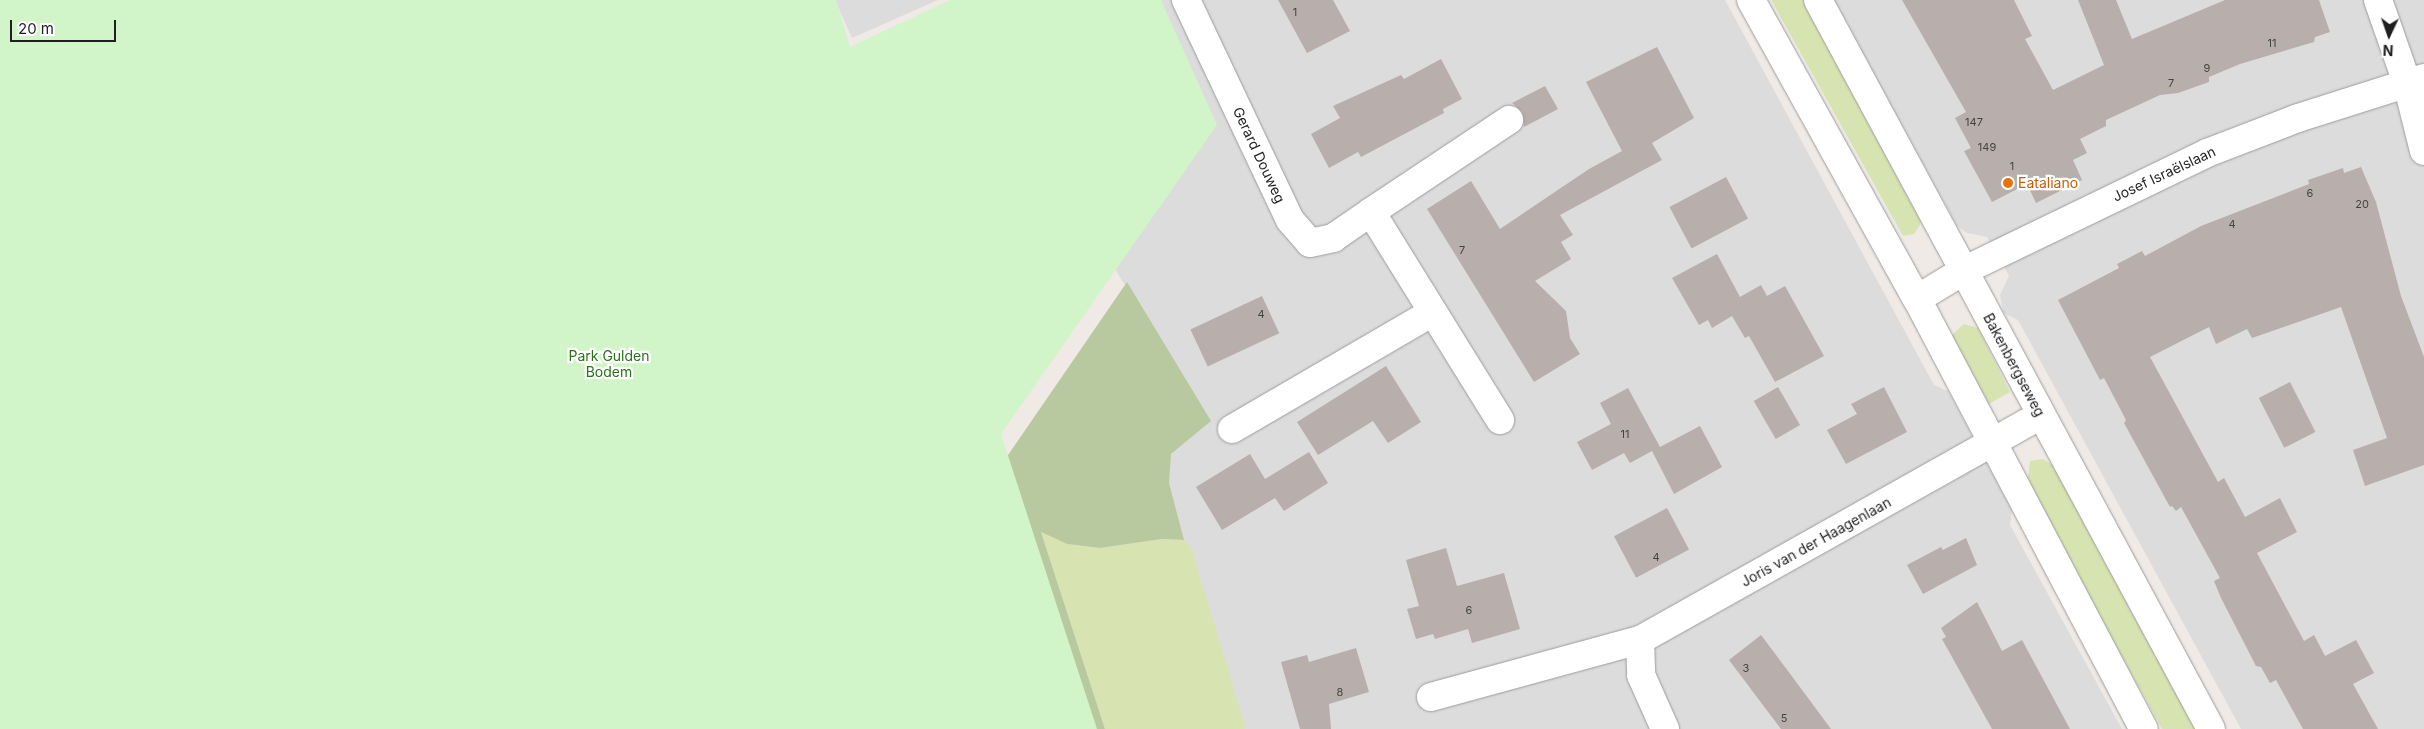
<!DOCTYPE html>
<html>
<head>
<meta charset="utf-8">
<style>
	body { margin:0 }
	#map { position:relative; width:2424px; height:729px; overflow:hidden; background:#efeae6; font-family:Inter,sans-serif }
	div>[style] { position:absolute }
	.residential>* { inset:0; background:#dddcdc }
	.grass>* { inset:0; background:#d8e3b2 }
	.forest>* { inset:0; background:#b8c9a0 }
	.park>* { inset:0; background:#d1f4c8 }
	.building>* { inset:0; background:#b8aeac; transform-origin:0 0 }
	.roads { filter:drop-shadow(0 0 1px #9c9c9c) drop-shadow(0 0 1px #9c9c9c) }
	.minor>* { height:28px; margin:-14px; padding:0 14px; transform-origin:14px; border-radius:14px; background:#fff }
	.dots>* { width:14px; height:14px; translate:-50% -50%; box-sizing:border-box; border:2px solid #fff; border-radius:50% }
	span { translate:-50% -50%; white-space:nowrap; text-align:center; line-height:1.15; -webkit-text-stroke:4.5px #fff; paint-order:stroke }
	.number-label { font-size:11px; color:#454342 }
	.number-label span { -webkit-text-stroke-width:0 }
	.street-label { font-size:14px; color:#1f1f1f }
	.food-label { font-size:14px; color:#c56008 }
	.left { translate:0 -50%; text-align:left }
	.park-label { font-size:14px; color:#2a7218 }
	.north { position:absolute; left:2364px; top:10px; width:50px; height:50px; -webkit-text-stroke:4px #fff; paint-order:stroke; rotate:183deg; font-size:14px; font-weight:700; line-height:20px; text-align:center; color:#1f1f1f }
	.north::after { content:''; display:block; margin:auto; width:18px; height:22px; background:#1f1f1f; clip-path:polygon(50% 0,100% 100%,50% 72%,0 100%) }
	.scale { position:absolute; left:10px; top:20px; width:106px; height:22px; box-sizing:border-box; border:2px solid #1f1f1f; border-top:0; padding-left:6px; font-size:15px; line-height:18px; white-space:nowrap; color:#1f1f1f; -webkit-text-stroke:4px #fff; paint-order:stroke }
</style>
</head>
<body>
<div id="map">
	<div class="residential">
		<i style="clip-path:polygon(835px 0,938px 0,852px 38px)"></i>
		<i style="clip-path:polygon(1161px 0,1725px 0,1934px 385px,1948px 391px,2012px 509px,2010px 525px,2122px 729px,1238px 729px,1155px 453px,1204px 418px,1114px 267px)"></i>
		<i style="clip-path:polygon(1834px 0,2424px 0,2424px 729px,2241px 729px,2018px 320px,2004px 313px,2000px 295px,2009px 276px,1987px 237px,1967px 233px,1957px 226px)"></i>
	</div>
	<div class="grass">
		<i style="clip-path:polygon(1771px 0,1805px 0,1922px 212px,1920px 225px,1914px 234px,1903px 236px)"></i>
		<i style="clip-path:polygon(1964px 324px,1978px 328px,2010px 392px,1987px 405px,1953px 348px,1953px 334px)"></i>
		<i style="clip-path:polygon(2043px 459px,2061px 470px,2199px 729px,2162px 729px,2027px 486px,2030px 461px)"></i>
		<i style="clip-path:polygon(1041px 532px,1067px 544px,1100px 548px,1162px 539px,1184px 540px,1191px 547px,1246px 729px,1105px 729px)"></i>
	</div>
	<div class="forest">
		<i style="clip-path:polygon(1127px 282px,1211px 421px,1171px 454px,1169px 483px,1184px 540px,1162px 539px,1100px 548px,1067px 544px,1041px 532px,1105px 729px,1091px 729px,1006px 458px)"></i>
	</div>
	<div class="park">
		<i style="clip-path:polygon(0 0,836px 0,850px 47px,950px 0,1161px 0,1217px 125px,1001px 434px,1097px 729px,0 729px)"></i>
	</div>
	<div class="building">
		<i style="clip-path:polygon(1278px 0,1333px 0,1350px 31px,1307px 53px)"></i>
		<i style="clip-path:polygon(1902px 0,2014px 0,2032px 36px,2025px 39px,2053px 90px,2104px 65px,2078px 0,2116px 0,2132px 39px,2225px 0,2319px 0,2330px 32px,2315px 37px,2314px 42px,2240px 64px,2209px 77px,2209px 82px,2178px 93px,2160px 95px,2106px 120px,2106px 126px,2080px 139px,2087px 153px,2073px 160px,2082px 180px,2036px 203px,2027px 184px,1992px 202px,1964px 151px,1971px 148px,1955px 118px,1966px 112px)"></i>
		<i style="clip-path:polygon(1657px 47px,1694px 118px,1652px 143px,1662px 160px,1560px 215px,1573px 235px,1561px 242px,1571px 259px,1535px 281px,1566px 311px,1570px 338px,1580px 354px,1534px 382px,1427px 209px,1471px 181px,1500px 229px,1589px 169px,1622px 151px,1586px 82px)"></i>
		<i style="clip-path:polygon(1441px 59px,1462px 99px,1443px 109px,1444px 113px,1361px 157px,1358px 152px,1329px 168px,1311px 134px,1340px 118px,1333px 106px,1401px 75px,1404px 79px)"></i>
		<i style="clip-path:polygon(1545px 86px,1558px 109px,1524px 127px,1522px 112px,1512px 103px)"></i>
		<i style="clip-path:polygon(2361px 167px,2376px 202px,2401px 296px,2424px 357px,2424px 465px,2365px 486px,2353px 450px,2387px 438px,2341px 307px,2252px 338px,2247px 329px,2216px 344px,2209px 327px,2150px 357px,2218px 482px,2224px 478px,2245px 517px,2280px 498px,2297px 532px,2257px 553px,2304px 641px,2314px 635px,2325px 656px,2356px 640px,2374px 673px,2353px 684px,2378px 729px,2303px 729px,2276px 680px,2270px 683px,2261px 667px,2256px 666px,2221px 598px,2214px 581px,2220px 578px,2181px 507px,2176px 511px,2172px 506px,2170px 507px,2124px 423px,2126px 420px,2104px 378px,2100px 380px,2058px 300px,2119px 268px,2117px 264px,2142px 251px,2145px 256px,2201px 226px,2309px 184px,2308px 180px,2343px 168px,2344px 173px)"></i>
		<i style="left:1726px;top:177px;width:47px;height:64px;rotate:62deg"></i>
		<i style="clip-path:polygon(1717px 254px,1740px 297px,1761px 285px,1767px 296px,1785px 286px,1824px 356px,1775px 382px,1749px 336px,1745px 338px,1732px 316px,1712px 328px,1708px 320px,1699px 325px,1672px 278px)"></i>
		<i style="left:1262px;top:296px;width:41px;height:79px;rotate:65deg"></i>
		<i style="clip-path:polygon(1386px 366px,1421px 422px,1388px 443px,1373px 421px,1318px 455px,1297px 422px)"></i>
		<i style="left:2290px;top:382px;width:56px;height:35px;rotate:63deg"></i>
		<i style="left:1778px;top:387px;width:44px;height:28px;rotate:60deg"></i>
		<i style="clip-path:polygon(1884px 387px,1907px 432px,1846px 464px,1827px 430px,1857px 414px,1851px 404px)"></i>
		<i style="clip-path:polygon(1628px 388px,1660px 447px,1700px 426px,1722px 467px,1674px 494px,1652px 451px,1630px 463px,1624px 453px,1592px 470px,1577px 442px,1611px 424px,1600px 403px)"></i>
		<i style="clip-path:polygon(1309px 452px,1328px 483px,1284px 511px,1275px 498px,1222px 530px,1196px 487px,1250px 454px,1265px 479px)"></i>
		<i style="left:1667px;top:508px;width:47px;height:60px;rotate:62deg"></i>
		<i style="clip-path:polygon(1966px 538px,1977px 565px,1923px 594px,1907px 565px,1941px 547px,1943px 550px)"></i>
		<i style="clip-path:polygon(1446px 548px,1457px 586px,1504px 573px,1520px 629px,1472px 643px,1468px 629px,1435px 639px,1433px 634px,1416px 639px,1407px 609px,1419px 606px,1406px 560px)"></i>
		<i style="clip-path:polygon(1977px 602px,2002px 651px,2022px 640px,2070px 729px,1992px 729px,1942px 639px,1946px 637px,1941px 628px)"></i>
		<i style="clip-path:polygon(1761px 635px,1788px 671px,1831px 729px,1781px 729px,1729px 660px)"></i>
		<i style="clip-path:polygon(1356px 648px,1369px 692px,1329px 704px,1331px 729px,1300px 729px,1281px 662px,1307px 655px,1309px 662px)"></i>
	</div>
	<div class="roads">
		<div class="minor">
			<i style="left:1186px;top:0;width:243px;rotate:64.7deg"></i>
			<i style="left:1290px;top:220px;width:30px;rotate:49deg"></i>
			<i style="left:1310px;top:243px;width:24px;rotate:-12deg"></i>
			<i style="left:1333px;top:238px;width:46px;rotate:-34.4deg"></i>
			<i style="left:1371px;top:212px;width:245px;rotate:58.2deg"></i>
			<i style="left:1751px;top:0;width:342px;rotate:61deg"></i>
			<i style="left:1917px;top:299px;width:486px;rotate:62.2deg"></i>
			<i style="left:1818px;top:0;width:828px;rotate:61.67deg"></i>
			<i style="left:2378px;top:0;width:88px;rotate:70.7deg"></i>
			<i style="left:2407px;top:83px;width:70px;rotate:76deg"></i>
			<i style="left:1371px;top:212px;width:166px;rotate:-33.7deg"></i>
			<i style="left:1917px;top:299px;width:54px;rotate:-31.3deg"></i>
			<i style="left:1963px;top:271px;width:271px;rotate:-25.8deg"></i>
			<i style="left:2207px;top:153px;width:97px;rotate:-21deg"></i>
			<i style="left:2298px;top:118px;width:132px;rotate:-17.6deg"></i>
			<i style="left:1232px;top:429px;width:230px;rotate:-30.2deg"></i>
			<i style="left:1640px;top:640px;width:35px;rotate:88deg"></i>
			<i style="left:1641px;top:675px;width:59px;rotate:66deg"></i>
			<i style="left:1431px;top:697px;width:217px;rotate:-15.3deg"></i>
			<i style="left:1640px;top:640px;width:460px;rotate:-29.3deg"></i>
		</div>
	</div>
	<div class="dots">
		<i style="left:2008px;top:183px;background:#e8710a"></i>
	</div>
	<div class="number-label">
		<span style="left:1295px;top:12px">1</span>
		<span style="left:2272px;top:43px">11</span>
		<span style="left:2207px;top:68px">9</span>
		<span style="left:2171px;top:83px">7</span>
		<span style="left:1974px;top:122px">147</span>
		<span style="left:1987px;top:147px">149</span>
		<span style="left:2012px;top:166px">1</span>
		<span style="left:2310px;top:193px">6</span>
		<span style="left:2362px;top:204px">20</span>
		<span style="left:2232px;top:224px">4</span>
		<span style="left:1462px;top:250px">7</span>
		<span style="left:1261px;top:314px">4</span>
		<span style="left:1625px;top:434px">11</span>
		<span style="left:1656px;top:557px">4</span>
		<span style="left:1469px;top:610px">6</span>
		<span style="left:1746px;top:668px">3</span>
		<span style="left:1340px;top:692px">8</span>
		<span style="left:1784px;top:718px">5</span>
	</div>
	<div class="street-label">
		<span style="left:1259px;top:155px;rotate:65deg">Gerard Douweg</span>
		<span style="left:2164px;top:174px;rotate:-25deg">Josef Israëlslaan</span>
		<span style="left:2014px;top:365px;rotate:62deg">Bakenbergseweg</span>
		<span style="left:1816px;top:542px;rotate:-29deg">Joris van der Haagenlaan</span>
	</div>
	<div class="food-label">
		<span class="left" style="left:2018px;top:183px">Eataliano</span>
	</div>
	<div class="park-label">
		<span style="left:609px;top:364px">Park Gulden<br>Bodem</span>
	</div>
	<div class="north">N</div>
	<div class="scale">20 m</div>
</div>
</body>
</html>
